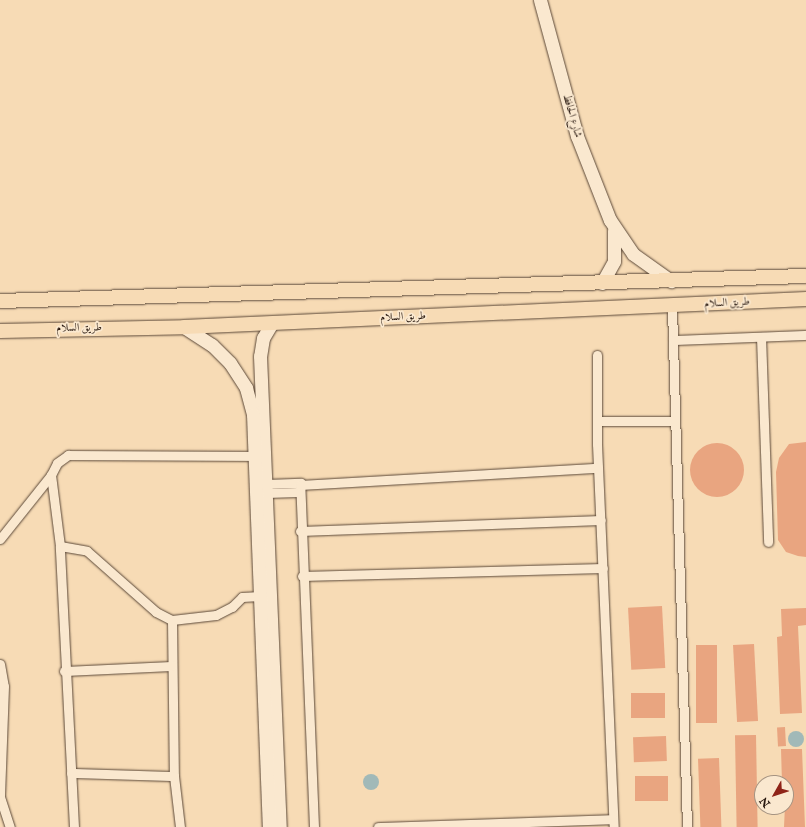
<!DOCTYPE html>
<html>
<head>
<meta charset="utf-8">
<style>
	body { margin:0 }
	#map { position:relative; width:806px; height:827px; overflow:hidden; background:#f7dbb5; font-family:"IM FELL English",Amiri,serif }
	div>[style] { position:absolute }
	.water>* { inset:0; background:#a1b9b8 }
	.round { border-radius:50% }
	.building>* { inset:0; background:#e9a580; transform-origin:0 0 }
	.roads { filter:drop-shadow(0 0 1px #5b4838) drop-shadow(0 0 1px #5b4838) }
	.street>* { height:9px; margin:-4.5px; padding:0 4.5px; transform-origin:4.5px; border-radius:4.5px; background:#fae8cf }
	.secondary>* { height:13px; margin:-6.5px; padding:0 6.5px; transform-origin:6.5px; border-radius:6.5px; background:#fae8cf }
	.primary>* { height:14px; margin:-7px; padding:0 7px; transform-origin:7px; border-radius:7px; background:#f7dbb5 }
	span { translate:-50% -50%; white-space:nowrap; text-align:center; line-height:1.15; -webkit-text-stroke:3.5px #fae8cf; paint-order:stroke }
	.street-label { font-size:11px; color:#27170e }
	.north { position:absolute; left:754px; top:775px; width:40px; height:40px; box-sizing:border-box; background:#fae8cf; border:1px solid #a69482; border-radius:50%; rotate:231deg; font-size:11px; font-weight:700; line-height:16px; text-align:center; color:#27170e }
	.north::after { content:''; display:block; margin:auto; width:14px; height:18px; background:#8f2418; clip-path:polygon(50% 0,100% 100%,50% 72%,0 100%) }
</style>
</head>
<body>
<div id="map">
	<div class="water">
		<i class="round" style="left:788px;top:731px;width:16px;height:16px"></i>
		<i class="round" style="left:363px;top:774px;width:16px;height:16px"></i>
	</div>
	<div class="building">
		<i style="clip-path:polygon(806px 442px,806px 557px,798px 556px,786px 552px,778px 540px,776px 472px,779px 458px,789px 444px)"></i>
		<i class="round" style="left:690px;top:443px;width:54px;height:54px"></i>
		<i style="left:662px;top:606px;width:62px;height:34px;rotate:87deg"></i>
		<i style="clip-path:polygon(806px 608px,806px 625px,798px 626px,802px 713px,780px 714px,777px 637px,782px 636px,781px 609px)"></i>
		<i style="left:754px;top:644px;width:77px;height:21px;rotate:87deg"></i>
		<i style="left:696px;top:645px;width:21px;height:78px"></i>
		<i style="left:665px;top:693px;width:25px;height:34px;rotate:90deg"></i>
		<i style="left:785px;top:727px;width:19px;height:8px;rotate:87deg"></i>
		<i style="left:756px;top:735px;width:92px;height:21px;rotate:89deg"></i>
		<i style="left:666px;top:736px;width:25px;height:33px;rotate:88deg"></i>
		<i style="clip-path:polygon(781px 749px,802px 749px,805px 827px,784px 827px,786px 783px,782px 783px)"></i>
		<i style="left:719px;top:758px;width:69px;height:21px;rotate:88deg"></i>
		<i style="left:635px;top:776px;width:33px;height:25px"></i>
	</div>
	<div class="roads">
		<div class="street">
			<i style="left:672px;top:307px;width:520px;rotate:88.35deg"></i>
			<i style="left:761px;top:337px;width:205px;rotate:88deg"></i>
			<i style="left:673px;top:340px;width:133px;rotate:-2.2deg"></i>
			<i style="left:597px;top:355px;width:89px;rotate:90deg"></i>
			<i style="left:597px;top:444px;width:383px;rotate:87.5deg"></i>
			<i style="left:597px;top:421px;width:78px"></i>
			<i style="left:266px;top:484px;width:35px;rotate:-2deg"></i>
			<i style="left:266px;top:493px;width:32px;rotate:-2deg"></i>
			<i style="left:300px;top:531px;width:301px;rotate:-2.1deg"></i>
			<i style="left:0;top:539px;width:82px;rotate:-51.4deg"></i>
			<i style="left:60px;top:546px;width:72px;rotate:-97.2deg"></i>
			<i style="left:51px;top:475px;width:13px;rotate:-63deg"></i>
			<i style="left:57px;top:463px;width:14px;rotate:-36deg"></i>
			<i style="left:68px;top:455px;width:192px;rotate:0.3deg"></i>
			<i style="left:302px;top:576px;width:301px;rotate:-1.5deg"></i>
			<i style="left:172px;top:620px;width:156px;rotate:89.3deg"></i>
			<i style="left:174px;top:776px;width:51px;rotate:83.3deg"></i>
			<i style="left:0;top:664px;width:22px;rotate:80deg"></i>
			<i style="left:4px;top:686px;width:111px;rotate:92.1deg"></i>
			<i style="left:0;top:797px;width:32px;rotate:72deg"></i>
			<i style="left:64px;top:671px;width:108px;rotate:-2.7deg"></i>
			<i style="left:71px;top:773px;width:103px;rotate:1.7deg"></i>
			<i style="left:74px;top:827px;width:281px;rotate:-92.9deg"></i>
			<i style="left:60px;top:546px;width:27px;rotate:10deg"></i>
			<i style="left:87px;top:551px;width:92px;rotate:41.5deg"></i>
			<i style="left:156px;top:612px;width:18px;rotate:27deg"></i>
			<i style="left:172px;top:620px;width:44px;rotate:-6.5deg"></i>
			<i style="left:216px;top:615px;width:18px;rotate:-27deg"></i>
			<i style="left:232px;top:607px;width:14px;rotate:-45deg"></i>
			<i style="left:242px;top:597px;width:18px;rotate:-3deg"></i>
			<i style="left:314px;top:827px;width:342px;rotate:-92.3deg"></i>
			<i style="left:300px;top:485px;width:298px;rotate:-3.3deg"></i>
			<i style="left:378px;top:827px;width:235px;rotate:-1.9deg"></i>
		</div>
		<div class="secondary">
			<i style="left:540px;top:0;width:141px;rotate:74.8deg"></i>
			<i style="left:577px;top:136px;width:90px;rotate:68.6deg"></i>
			<i style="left:610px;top:220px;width:41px;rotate:55.9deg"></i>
			<i style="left:633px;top:254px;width:47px;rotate:35.4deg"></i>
			<i style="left:602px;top:283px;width:25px;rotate:-61deg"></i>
			<i style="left:614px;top:261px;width:31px;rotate:-90deg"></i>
			<i style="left:272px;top:323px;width:17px;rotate:121deg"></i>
			<i style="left:263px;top:338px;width:18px;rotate:99deg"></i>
			<i style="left:260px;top:356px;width:471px;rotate:87.6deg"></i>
			<i style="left:184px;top:327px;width:33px;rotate:33deg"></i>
			<i style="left:212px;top:345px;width:25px;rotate:45deg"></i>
			<i style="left:230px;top:363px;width:30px;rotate:57deg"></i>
			<i style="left:246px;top:388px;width:27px;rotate:75deg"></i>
			<i style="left:253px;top:414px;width:413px;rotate:87.8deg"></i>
		</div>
		<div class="primary">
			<i style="left:0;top:301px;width:806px;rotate:-1.78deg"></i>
			<i style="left:0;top:331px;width:184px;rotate:-1.2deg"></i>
			<i style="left:184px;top:327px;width:623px;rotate:-2.58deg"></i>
		</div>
	</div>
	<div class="street-label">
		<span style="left:572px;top:116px;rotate:74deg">شارع الحافظ</span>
		<span style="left:727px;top:303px;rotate:-3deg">طريق السلام</span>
		<span style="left:403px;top:317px;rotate:-2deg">طريق السلام</span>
		<span style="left:79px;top:328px;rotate:-1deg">طريق السلام</span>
	</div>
	<div class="north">N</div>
</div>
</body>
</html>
